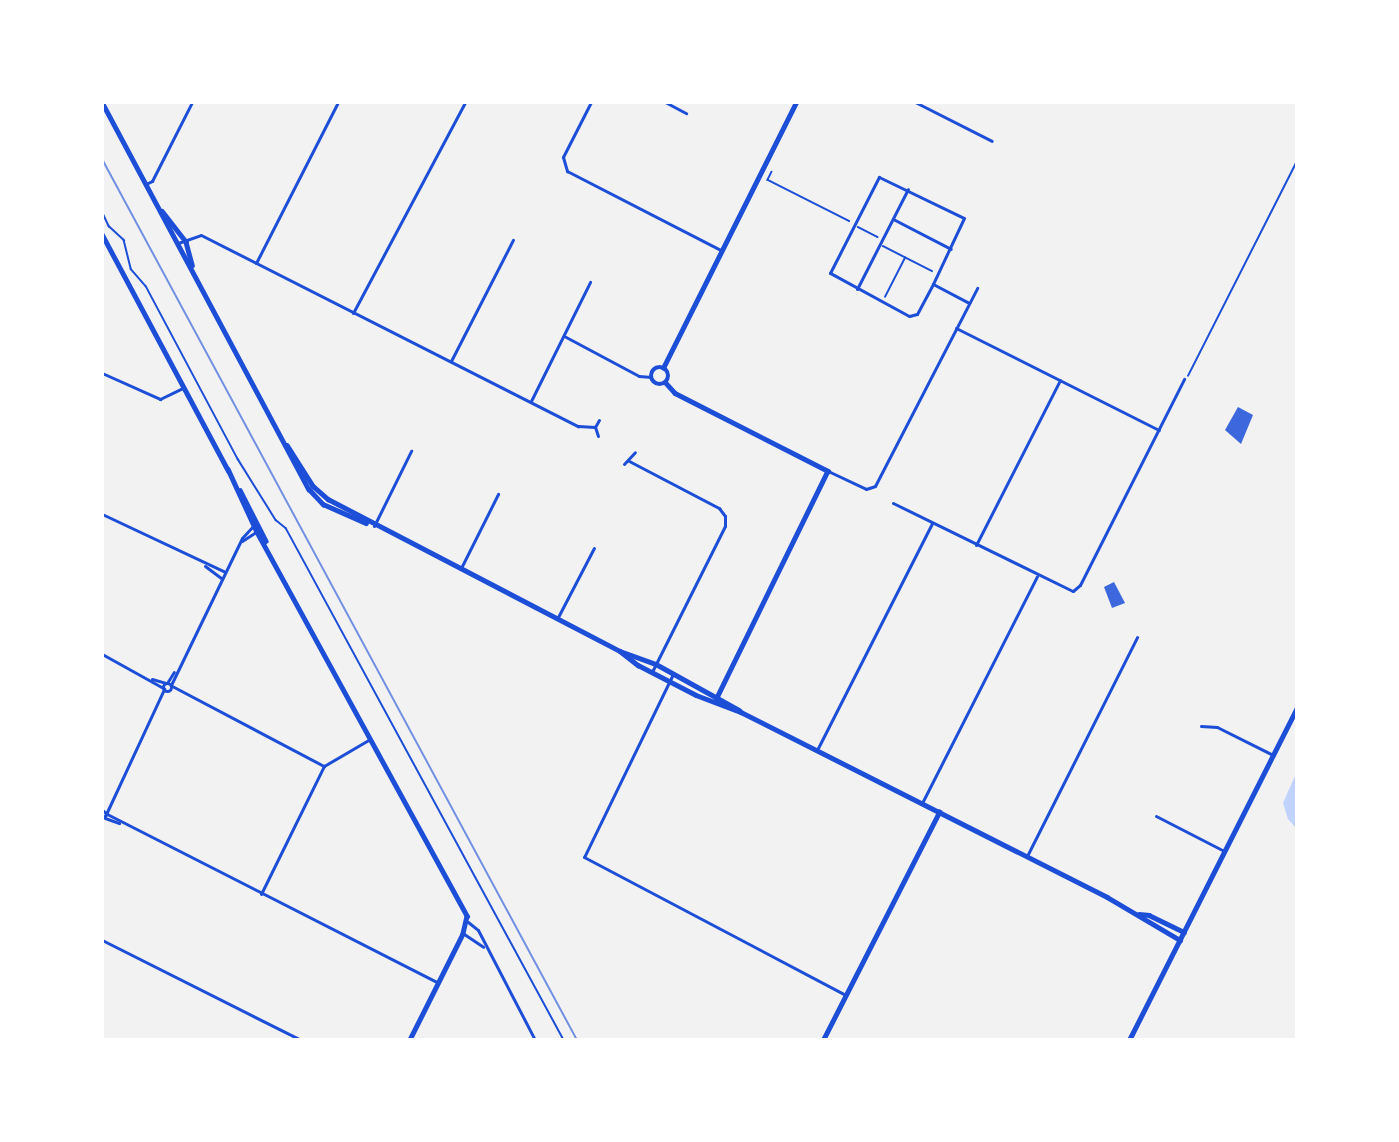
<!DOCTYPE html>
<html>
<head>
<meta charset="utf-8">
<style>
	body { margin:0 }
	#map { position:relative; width:1399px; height:1142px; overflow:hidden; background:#f2f2f2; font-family:Poppins,sans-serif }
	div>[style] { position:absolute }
	.water>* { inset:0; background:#bfd3fe }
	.building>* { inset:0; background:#3d67dc }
	.path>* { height:1.5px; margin:-0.75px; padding:0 0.75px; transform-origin:0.75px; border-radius:0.75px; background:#1d4ed8 }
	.service>* { height:1.5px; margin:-0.75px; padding:0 0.75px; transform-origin:0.75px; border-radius:0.75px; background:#1d4ed8 }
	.minor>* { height:3px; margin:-1.5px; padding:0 1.5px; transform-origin:1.5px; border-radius:1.5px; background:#1d4ed8 }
	.minor>.ring { margin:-1.5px; padding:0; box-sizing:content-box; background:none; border:3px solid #1d4ed8; border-radius:50% }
	.tertiary>* { height:4.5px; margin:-2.25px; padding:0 2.25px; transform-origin:2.25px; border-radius:2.25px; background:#1d4ed8 }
	.tertiary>.ring { margin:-2.25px; padding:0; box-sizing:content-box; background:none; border:4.5px solid #1d4ed8; border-radius:50% }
	.primary>* { height:5px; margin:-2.5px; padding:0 2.5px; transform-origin:2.5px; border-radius:2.5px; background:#1d4ed8 }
	.rail>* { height:2px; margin:-1px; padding:0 1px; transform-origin:1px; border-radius:1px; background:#7290e2 }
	span { translate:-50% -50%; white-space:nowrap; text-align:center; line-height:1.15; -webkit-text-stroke:6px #fff; paint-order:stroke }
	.frame { position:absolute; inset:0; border:104px solid #fff; pointer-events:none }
</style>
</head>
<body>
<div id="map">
	<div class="water">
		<i style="clip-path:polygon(1295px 776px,1297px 777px,1297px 829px,1288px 819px,1283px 803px)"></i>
	</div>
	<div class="building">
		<i style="clip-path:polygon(1238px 407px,1253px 415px,1241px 444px,1225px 430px)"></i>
		<i style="clip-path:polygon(1114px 582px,1125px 603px,1112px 608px,1104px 587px)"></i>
	</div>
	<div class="path">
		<i style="left:772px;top:172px;width:9px;rotate:117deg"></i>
		<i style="left:768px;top:180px;width:91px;rotate:26.8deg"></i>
		<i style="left:102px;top:211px;width:17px;rotate:65deg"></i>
		<i style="left:109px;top:226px;width:21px;rotate:43deg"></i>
		<i style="left:124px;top:240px;width:30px;rotate:76deg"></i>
		<i style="left:131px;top:269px;width:23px;rotate:49deg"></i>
		<i style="left:146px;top:286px;width:196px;rotate:62deg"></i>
		<i style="left:238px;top:459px;width:72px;rotate:58.1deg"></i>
		<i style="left:276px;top:520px;width:13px;rotate:39deg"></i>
		<i style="left:286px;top:528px;width:583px;rotate:61.5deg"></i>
		<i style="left:858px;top:227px;width:22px;rotate:27deg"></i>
		<i style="left:883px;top:246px;width:55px;rotate:27deg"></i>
		<i style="left:885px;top:297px;width:44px;rotate:-62.9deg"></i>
	</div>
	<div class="service">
		<i style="left:1188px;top:376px;width:241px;rotate:-63.1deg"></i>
	</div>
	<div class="minor">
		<i style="left:591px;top:102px;width:62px;rotate:117deg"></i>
		<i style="left:563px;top:157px;width:15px;rotate:74deg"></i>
		<i style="left:567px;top:171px;width:173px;rotate:27.2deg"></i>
		<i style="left:665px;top:102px;width:24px;rotate:28deg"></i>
		<i style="left:915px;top:102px;width:86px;rotate:26.9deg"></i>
		<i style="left:146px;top:184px;width:7px;rotate:-27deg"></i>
		<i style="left:152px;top:181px;width:89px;rotate:-63.1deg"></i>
		<i style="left:893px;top:219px;width:65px;rotate:27.3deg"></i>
		<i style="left:178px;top:243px;width:24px;rotate:-19deg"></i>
		<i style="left:201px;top:235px;width:423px;rotate:26.9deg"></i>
		<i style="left:578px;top:426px;width:17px;rotate:3deg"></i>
		<i style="left:256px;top:263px;width:181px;rotate:-63deg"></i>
		<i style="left:933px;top:284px;width:34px;rotate:118deg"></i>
		<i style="left:917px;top:314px;width:8px;rotate:166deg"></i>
		<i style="left:909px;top:316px;width:90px;rotate:-151.4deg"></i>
		<i style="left:830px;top:273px;width:108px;rotate:-63deg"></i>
		<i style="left:879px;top:177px;width:94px;rotate:25.8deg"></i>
		<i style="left:964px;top:218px;width:73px;rotate:115.2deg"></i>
		<i style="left:933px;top:284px;width:41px;rotate:27.8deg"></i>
		<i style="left:857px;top:289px;width:112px;rotate:-63deg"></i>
		<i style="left:353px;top:313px;width:239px;rotate:-62deg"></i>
		<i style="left:956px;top:328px;width:227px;rotate:26.7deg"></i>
		<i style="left:564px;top:336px;width:85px;rotate:28.1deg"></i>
		<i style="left:639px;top:376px;width:12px;rotate:5deg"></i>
		<i style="left:451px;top:361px;width:136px;rotate:-62.9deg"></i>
		<i style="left:102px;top:373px;width:64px;rotate:24.1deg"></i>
		<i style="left:160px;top:399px;width:25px;rotate:-26deg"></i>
		<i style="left:531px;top:401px;width:133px;rotate:-63.6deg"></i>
		<i style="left:598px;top:436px;width:9px;rotate:-108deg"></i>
		<i style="left:595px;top:427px;width:8px;rotate:-60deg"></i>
		<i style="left:629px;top:461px;width:102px;rotate:27.6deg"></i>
		<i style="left:719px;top:508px;width:10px;rotate:53deg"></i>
		<i style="left:725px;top:516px;width:10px;rotate:90deg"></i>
		<i style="left:725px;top:526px;width:163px;rotate:116.6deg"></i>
		<i style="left:624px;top:464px;width:16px;rotate:-47deg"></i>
		<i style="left:828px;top:471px;width:42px;rotate:25.3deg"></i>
		<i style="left:866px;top:489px;width:9px;rotate:-18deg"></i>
		<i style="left:875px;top:486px;width:223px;rotate:-62.7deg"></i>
		<i style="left:893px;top:503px;width:200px;rotate:26.1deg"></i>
		<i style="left:1073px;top:591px;width:9px;rotate:-41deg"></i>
		<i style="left:1080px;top:585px;width:231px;rotate:-63.2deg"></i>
		<i style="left:102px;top:514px;width:136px;rotate:25.2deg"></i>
		<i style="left:374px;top:526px;width:84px;rotate:-63.7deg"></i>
		<i style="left:242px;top:541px;width:17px;rotate:-33deg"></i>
		<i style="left:976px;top:545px;width:185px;rotate:-63deg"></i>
		<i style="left:205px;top:566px;width:20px;rotate:37deg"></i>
		<i style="left:461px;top:568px;width:83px;rotate:-63.4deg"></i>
		<i style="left:557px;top:619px;width:80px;rotate:-62.5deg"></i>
		<i style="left:102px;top:654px;width:70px;rotate:29.1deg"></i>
		<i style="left:673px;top:674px;width:203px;rotate:115.9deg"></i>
		<i style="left:584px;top:857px;width:296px;rotate:27.8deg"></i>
		<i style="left:152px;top:679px;width:15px;rotate:16deg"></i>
		<i class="ring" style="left:163px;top:683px;width:5px;height:5px"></i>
		<i style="left:167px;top:683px;width:13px;rotate:-58deg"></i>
		<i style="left:171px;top:685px;width:163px;rotate:-64.2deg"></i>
		<i style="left:242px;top:538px;width:18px;rotate:-47deg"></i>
		<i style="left:172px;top:686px;width:172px;rotate:27.8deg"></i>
		<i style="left:1201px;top:726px;width:16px;rotate:4deg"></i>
		<i style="left:1217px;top:727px;width:63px;rotate:26.6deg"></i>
		<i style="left:817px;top:750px;width:254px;rotate:-63.1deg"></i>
		<i style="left:922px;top:803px;width:254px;rotate:-63.1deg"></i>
		<i style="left:102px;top:810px;width:6px;rotate:39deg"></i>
		<i style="left:107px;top:814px;width:6px;rotate:141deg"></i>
		<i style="left:107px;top:812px;width:136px;rotate:-65.1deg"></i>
		<i style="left:107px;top:814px;width:372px;rotate:27deg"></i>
		<i style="left:1156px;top:816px;width:76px;rotate:27.2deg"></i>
		<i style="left:105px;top:818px;width:15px;rotate:20deg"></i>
		<i style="left:1027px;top:856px;width:245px;rotate:-63.3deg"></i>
		<i style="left:261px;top:894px;width:143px;rotate:-63.8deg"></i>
		<i style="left:324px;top:766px;width:53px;rotate:-30.4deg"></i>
		<i style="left:468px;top:922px;width:13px;rotate:39deg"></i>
		<i style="left:478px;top:930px;width:124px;rotate:62.6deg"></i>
		<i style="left:464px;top:934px;width:23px;rotate:34deg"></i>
		<i style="left:102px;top:940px;width:223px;rotate:26.7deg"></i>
	</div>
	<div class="tertiary">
		<i style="left:102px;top:102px;width:439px;rotate:61.9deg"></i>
		<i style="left:309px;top:489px;width:21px;rotate:47deg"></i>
		<i style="left:323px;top:504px;width:47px;rotate:23.8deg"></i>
		<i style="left:162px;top:211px;width:39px;rotate:52deg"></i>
		<i style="left:186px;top:242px;width:24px;rotate:75deg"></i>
		<i style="left:102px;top:234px;width:268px;rotate:61.9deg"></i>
		<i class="ring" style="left:651px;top:367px;width:13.5px;height:13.5px"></i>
		<i style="left:663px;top:368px;width:297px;rotate:-63.4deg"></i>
		<i style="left:666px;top:383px;width:13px;rotate:48deg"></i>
		<i style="left:675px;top:393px;width:172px;rotate:27deg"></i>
		<i style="left:828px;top:471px;width:253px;rotate:116.1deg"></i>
		<i style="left:287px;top:445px;width:49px;rotate:57.6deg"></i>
		<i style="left:313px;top:486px;width:20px;rotate:41deg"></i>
		<i style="left:328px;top:499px;width:329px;rotate:27.5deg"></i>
		<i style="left:620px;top:651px;width:38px;rotate:20deg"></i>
		<i style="left:656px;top:664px;width:95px;rotate:29deg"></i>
		<i style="left:228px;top:469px;width:69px;rotate:65.3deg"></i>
		<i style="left:257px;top:532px;width:438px;rotate:61.3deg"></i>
		<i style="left:467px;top:916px;width:18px;rotate:103deg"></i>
		<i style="left:463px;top:934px;width:119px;rotate:116.6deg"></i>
		<i style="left:240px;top:490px;width:57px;rotate:63deg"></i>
		<i style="left:620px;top:651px;width:23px;rotate:38deg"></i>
		<i style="left:638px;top:665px;width:65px;rotate:27.3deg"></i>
		<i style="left:696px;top:695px;width:48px;rotate:20.7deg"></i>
		<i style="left:741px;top:712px;width:410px;rotate:26.8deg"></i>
		<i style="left:1107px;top:897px;width:85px;rotate:30.5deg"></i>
		<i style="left:1139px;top:914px;width:10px;rotate:6deg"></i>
		<i style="left:1149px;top:915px;width:39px;rotate:26deg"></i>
		<i style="left:823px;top:1040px;width:256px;rotate:-63deg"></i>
	</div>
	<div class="primary">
		<i style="left:1129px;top:1040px;width:373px;rotate:-63.2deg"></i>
	</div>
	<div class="rail">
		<i style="left:102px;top:159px;width:1001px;rotate:61.67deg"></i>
	</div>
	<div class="frame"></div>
</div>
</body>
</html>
